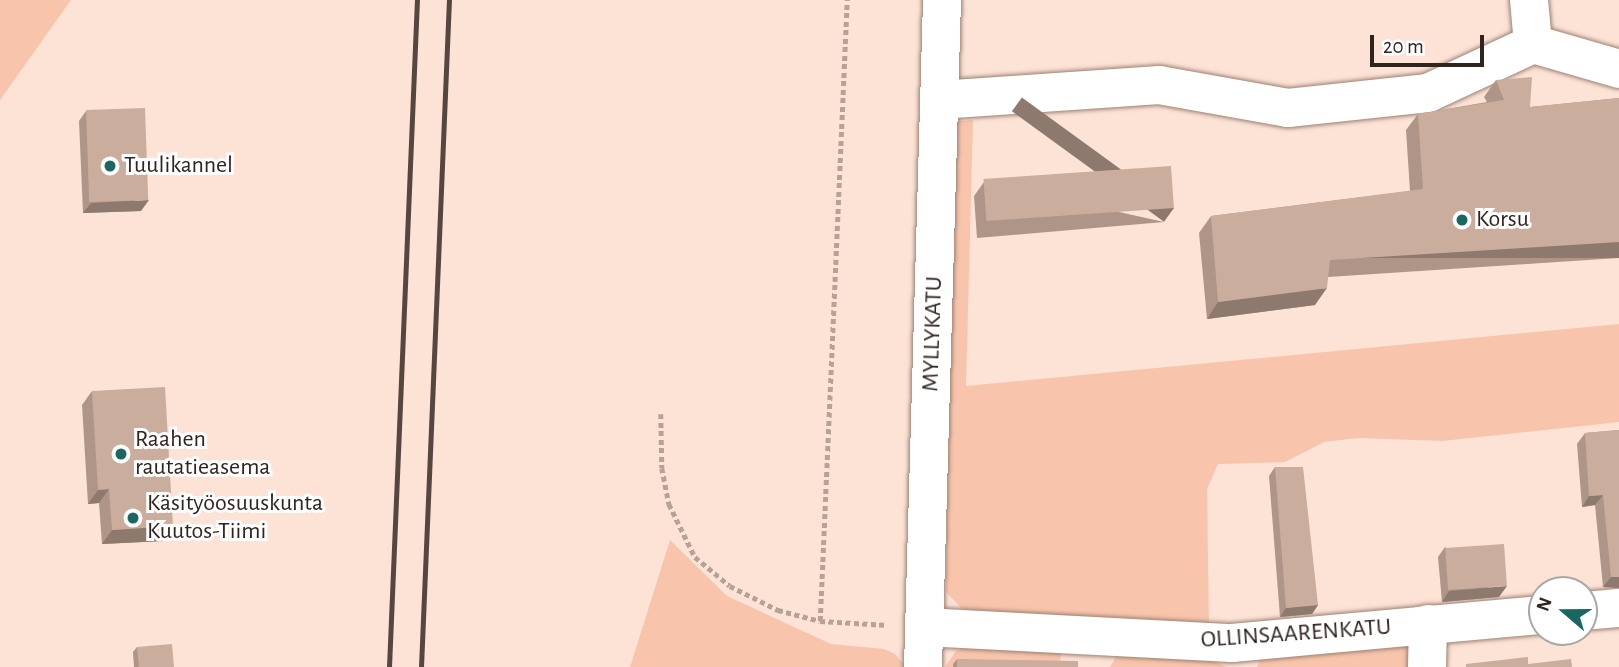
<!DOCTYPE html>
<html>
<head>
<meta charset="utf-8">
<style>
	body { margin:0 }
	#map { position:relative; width:1619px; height:667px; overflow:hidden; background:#fce3d6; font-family:"Alegreya Sans",sans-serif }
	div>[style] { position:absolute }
	.green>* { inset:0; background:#f8c5ac }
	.path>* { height:4.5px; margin-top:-2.25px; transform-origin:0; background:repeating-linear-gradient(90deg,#b7a298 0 5px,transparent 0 8.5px) }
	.roads { filter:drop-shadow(0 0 2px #9d8072) drop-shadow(0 0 2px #9d8072) }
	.minor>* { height:38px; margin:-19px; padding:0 19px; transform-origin:19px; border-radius:19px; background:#fff }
	.rail>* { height:5px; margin:-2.5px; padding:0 2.5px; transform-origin:2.5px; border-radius:2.5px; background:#554640 }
	.wall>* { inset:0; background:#af9588 }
	.shaded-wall>* { inset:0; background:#8e796f; transform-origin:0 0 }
	.building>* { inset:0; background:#cbad9e; transform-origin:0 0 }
	.dots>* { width:19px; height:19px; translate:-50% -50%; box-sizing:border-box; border:4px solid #fff; border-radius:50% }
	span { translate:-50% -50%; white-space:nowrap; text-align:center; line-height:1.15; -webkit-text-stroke:6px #fff; paint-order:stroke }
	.poi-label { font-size:24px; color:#30241f }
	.left { translate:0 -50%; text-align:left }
	.street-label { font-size:24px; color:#30241f }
	.north { position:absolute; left:1528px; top:576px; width:70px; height:70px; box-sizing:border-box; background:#fff; border:2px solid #aca7a5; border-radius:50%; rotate:290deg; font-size:19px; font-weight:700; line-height:28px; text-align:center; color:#30241f }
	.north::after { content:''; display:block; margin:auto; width:24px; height:32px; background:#1a6661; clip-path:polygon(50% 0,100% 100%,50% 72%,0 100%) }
	.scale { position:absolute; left:1370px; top:35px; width:114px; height:32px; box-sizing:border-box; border:4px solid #30241f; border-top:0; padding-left:9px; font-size:21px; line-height:24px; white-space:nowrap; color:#30241f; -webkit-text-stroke:5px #fff; paint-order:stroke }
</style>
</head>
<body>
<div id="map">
	<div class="green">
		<i style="clip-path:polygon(0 0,71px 0,0 100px)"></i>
		<i style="clip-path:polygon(973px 120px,966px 386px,1619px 324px,1619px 422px,1442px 441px,1358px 438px,1324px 442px,1285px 462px,1218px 464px,1207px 489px,1209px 627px,975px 613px,961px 608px,946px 592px,946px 579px,954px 122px)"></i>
		<i style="clip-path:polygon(670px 540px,727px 596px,831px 644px,884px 649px,895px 654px,906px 667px,630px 667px)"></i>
		<i style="clip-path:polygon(1397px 641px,1408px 642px,1419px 667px,1257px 667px,1260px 660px)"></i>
		<i style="clip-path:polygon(967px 647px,1061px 651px,1060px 666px,945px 667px,956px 651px)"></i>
		<i style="clip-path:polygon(1117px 655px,1208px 659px,1227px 667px,1110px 667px)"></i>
	</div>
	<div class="path">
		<i style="left:661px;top:414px;width:54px;rotate:88.9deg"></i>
		<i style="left:662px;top:468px;width:37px;rotate:79deg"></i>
		<i style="left:669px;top:504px;width:59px;rotate:63.9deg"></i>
		<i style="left:695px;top:557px;width:45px;rotate:39.6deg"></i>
		<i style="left:730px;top:586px;width:54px;rotate:26.6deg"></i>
		<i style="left:778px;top:610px;width:43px;rotate:14.7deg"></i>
		<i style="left:820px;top:621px;width:68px;rotate:3.4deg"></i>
		<i style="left:820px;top:621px;width:622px;rotate:-87.51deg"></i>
	</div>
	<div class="roads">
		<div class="minor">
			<i style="left:1529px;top:0;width:44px;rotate:84.8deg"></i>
			<i style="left:1533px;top:44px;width:90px;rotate:16.2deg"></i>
			<i style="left:939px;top:100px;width:221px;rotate:-3.9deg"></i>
			<i style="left:1159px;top:85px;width:131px;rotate:10.1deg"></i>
			<i style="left:1288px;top:108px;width:141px;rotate:-6.1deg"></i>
			<i style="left:1428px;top:93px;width:116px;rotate:-25deg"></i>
			<i style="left:1584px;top:611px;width:35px;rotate:-5deg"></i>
			<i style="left:924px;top:627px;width:308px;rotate:3deg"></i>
			<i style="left:1232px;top:643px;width:311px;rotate:-5.2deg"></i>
			<i style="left:923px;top:667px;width:667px;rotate:-88.37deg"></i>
			<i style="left:1427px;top:667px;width:43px;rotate:-88.7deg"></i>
		</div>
	</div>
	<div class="rail">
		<i style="left:389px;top:667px;width:668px;rotate:-87.6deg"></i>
		<i style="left:421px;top:667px;width:668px;rotate:-87.6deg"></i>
	</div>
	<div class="wall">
		<i style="clip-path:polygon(1496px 80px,1530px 107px,1619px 98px,1619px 258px,1328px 277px,1315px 305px,1207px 319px,1199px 233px,1211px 216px,1410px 191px,1406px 130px,1418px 114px,1487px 102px,1484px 97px)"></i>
		<i style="clip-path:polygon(86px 111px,141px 211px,83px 213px,79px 121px)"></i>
		<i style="clip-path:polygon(984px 182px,1164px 222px,977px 238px,974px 196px)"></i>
		<i style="clip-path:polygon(92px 391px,163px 541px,102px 544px,99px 503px,88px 504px,82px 405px)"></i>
		<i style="clip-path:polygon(1619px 430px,1619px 588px,1603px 587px,1595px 505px,1582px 507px,1577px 444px,1585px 433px)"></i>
		<i style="clip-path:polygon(1275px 467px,1318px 605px,1312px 614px,1280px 617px,1269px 476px)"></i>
		<i style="clip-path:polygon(1445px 547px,1499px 597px,1442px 602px,1438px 557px)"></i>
		<i style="clip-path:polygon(137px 647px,174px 667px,134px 667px,133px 652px)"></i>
		<i style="clip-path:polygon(957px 659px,1078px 667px,953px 667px,953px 664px)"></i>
	</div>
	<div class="shaded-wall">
		<i style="clip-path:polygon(149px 200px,141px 211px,83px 213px,91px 203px)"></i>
		<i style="left:1174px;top:208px;width:17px;height:188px;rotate:126deg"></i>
		<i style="left:1619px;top:242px;width:16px;height:290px;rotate:90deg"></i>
		<i style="clip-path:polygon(1327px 288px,1315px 305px,1207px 319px,1218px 302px)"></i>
		<i style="clip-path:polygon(109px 489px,99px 503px,88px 504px,98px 490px)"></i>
		<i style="clip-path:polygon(1603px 495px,1595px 505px,1582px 507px,1589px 496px)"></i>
		<i style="clip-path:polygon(173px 526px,163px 541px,102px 544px,112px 530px)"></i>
		<i style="clip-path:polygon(1611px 577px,1619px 577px,1619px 588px,1603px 587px)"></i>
		<i style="clip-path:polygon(1507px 586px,1499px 597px,1442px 602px,1449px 591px)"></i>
		<i style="clip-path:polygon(1318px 605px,1312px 614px,1280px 617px,1286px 608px)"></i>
	</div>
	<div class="building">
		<i style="clip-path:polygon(1532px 77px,1530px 107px,1619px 98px,1619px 242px,1330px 260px,1327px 288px,1218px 302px,1211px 216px,1423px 189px,1418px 114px,1504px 100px,1496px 80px)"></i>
		<i style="left:145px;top:108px;width:92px;height:59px;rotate:88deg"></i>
		<i style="left:1171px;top:166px;width:42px;height:188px;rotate:86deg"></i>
		<i style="clip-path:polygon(165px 387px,173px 526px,112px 530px,109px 489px,98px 490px,92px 391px)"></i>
		<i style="clip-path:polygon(1619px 430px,1619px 577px,1611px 577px,1603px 495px,1589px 496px,1585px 433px)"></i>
		<i style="clip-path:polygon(1275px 467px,1303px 467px,1318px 605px,1286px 608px)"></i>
		<i style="left:1504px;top:544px;width:42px;height:59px;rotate:86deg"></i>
		<i style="left:172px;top:644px;width:23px;height:35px;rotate:85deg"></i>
		<i style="clip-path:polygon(1528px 657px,1528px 664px,1571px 659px,1572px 667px,1466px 667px,1466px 664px)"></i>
		<i style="clip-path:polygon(957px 659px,1078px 661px,1078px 667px,957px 667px)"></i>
	</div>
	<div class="dots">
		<i style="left:110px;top:166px;background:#1a6661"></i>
		<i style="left:1462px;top:220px;background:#1a6661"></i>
		<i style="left:121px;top:454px;background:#1a6661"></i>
		<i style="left:133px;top:518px;background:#1a6661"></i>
	</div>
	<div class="poi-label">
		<span class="left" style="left:124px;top:166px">Tuulikannel</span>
		<span class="left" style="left:1476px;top:220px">Korsu</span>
		<span class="left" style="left:135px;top:454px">Raahen<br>rautatieasema</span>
		<span class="left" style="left:147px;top:518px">Käsityöosuuskunta<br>Kuutos-Tiimi</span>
	</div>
	<div class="street-label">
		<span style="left:933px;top:334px;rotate:-88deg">MYLLYKATU</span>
		<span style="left:1296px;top:634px;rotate:-4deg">OLLINSAARENKATU</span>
	</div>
	<div class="north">N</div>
	<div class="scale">20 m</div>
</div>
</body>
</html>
